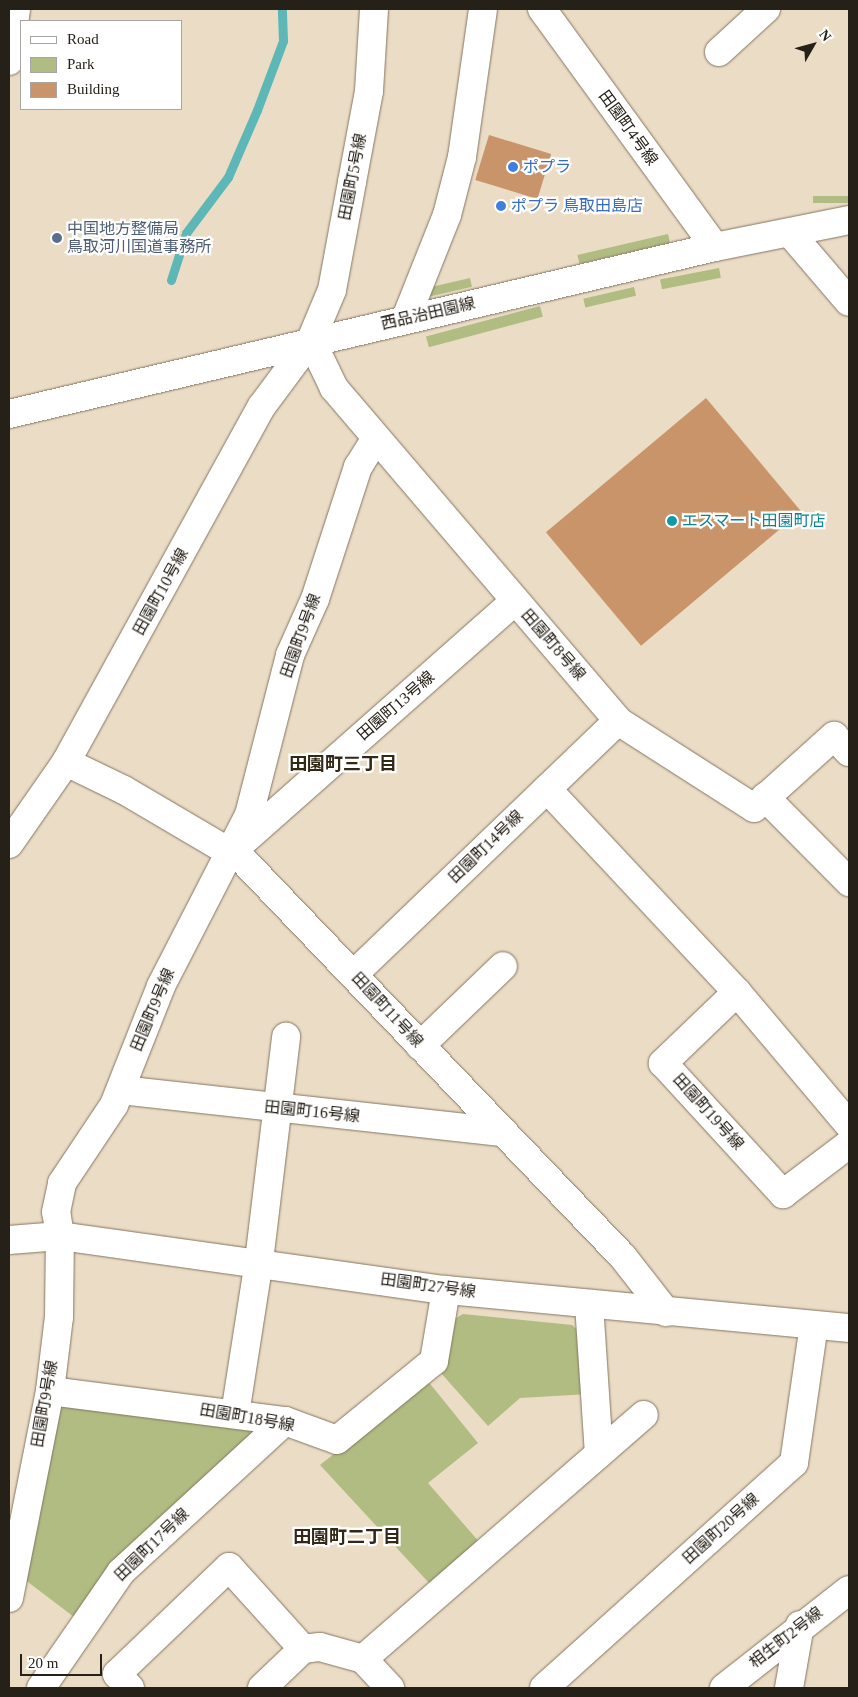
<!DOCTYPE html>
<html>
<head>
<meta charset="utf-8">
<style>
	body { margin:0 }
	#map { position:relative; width:858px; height:1697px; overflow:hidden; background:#ebdcc6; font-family:"Times New Roman","Noto Sans JP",serif }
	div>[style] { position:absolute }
	.green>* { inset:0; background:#b0bc81; transform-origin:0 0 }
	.stream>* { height:9px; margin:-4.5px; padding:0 4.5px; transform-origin:4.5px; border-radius:4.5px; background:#5db7b7 }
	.building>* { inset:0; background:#c9946a; transform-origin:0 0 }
	.roads { filter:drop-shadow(0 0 1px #837662) drop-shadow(0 0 1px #837662) }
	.minor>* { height:28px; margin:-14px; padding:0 14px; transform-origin:14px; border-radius:14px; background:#fff }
	.dots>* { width:14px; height:14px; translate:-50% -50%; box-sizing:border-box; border:2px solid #fff; border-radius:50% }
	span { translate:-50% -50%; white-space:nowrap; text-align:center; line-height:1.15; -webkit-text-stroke:4.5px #fff; paint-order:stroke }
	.street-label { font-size:16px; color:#262118 }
	.shop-label { font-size:16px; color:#366cbe }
	.left { translate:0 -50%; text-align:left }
	.service-label { font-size:16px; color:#4e5e75 }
	.culture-label { font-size:16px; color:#0d838f }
	.neighbourhood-label { font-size:18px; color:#332716; font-weight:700 }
	.frame { position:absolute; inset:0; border:10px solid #262118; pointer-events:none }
	.legend { position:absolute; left:20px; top:20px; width:162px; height:90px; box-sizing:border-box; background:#fff; border:1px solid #a8a6a3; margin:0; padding:6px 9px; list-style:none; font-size:15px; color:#262118 }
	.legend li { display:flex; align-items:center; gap:10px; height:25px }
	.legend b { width:25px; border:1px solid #a8a6a3 }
	.north { position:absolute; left:788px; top:20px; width:50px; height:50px; -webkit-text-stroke:4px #fff; paint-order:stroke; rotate:52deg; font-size:14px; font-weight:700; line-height:20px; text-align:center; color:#262118 }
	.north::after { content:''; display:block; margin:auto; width:18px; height:22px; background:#262118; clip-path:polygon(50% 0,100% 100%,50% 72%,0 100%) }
	.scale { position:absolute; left:20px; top:1654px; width:82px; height:22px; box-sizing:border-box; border:2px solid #262118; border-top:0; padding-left:6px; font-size:15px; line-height:18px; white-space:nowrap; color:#262118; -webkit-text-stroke:4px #fff; paint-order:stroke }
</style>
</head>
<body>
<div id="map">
	<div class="green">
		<i style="left:849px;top:196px;width:7px;height:36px;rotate:90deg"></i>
		<i style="left:668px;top:234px;width:9px;height:93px;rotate:77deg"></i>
		<i style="left:719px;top:268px;width:10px;height:60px;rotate:79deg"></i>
		<i style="left:470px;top:278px;width:9px;height:50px;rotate:77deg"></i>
		<i style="left:634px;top:287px;width:9px;height:52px;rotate:77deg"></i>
		<i style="left:540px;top:306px;width:11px;height:118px;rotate:75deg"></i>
		<i style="clip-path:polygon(463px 1314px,572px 1325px,586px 1338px,589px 1394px,520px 1398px,488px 1426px,441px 1373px,451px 1321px)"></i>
		<i style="clip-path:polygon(427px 1380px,478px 1443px,428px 1483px,481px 1544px,430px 1584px,320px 1465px)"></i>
		<i style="clip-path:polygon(54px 1401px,259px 1428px,78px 1620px,20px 1576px)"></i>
	</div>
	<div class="stream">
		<i style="left:171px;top:280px;width:49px;rotate:-72.3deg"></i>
		<i style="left:186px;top:233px;width:70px;rotate:-53.1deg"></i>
		<i style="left:228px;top:177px;width:73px;rotate:-66.6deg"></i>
		<i style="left:257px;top:110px;width:74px;rotate:-69.4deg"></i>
		<i style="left:283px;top:41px;width:32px;rotate:-92deg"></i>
	</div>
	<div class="building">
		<i style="left:489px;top:135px;width:65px;height:47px;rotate:17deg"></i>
		<i style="left:706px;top:398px;width:148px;height:209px;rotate:50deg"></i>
	</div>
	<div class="roads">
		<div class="minor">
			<i style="left:542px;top:9px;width:294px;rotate:54deg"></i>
			<i style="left:719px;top:52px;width:64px;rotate:-42.5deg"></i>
			<i style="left:9px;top:61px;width:52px;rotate:-82.3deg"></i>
			<i style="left:791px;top:234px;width:89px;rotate:49.5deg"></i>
			<i style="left:406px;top:318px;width:111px;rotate:-68.3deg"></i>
			<i style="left:447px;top:215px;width:60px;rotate:-75.5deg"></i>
			<i style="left:462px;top:157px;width:149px;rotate:-81.9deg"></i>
			<i style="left:311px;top:340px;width:53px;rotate:64.4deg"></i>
			<i style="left:334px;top:388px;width:438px;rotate:49.5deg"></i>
			<i style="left:618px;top:721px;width:161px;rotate:32.6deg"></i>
			<i style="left:754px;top:808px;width:108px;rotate:-42deg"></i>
			<i style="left:834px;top:736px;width:22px;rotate:47deg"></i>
			<i style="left:9px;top:414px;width:725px;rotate:-13.31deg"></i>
			<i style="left:715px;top:247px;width:137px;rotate:-11.4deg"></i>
			<i style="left:66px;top:762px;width:64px;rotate:25.8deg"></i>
			<i style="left:124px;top:790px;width:138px;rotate:30.5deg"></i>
			<i style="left:243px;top:860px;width:550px;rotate:46.25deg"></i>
			<i style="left:623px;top:1257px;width:70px;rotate:52deg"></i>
			<i style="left:547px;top:789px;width:278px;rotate:46.9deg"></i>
			<i style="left:765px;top:797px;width:120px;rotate:45.3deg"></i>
			<i style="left:9px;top:844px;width:100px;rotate:-55.2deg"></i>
			<i style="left:66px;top:762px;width:406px;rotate:-61.2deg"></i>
			<i style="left:262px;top:406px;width:82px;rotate:-53.4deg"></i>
			<i style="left:311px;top:340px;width:54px;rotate:-67.2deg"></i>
			<i style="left:332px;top:290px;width:110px;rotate:-79.5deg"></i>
			<i style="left:352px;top:182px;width:93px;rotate:-79.4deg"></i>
			<i style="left:369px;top:91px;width:82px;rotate:-86.5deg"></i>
			<i style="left:239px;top:845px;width:368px;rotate:-41.5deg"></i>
			<i style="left:354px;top:974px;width:366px;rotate:-43.8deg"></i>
			<i style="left:420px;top:1046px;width:115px;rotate:-43.9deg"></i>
			<i style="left:121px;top:1090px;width:385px;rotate:6.3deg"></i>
			<i style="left:849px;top:1125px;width:174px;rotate:-130.1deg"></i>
			<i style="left:737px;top:992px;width:103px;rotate:136.2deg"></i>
			<i style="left:663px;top:1063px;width:178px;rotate:47.5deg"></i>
			<i style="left:783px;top:1194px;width:83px;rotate:-37.1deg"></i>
			<i style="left:9px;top:1240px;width:51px;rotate:-4.5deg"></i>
			<i style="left:60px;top:1236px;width:390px;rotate:8deg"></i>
			<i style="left:446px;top:1290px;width:405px;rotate:5.4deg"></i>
			<i style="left:589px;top:1304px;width:150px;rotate:86.2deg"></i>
			<i style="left:50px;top:1391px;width:237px;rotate:7.3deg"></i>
			<i style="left:285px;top:1421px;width:55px;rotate:20.1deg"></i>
			<i style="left:337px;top:1440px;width:125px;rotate:-39.2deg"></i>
			<i style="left:434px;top:1361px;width:72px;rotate:-80.4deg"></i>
			<i style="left:235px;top:1414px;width:155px;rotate:-81.1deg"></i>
			<i style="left:259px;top:1261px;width:226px;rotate:-83.1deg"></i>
			<i style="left:9px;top:1598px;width:211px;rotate:-78.8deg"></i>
			<i style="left:50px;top:1391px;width:75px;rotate:-83.1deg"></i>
			<i style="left:59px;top:1317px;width:81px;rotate:-89.3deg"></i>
			<i style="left:60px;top:1236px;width:24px;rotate:-99deg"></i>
			<i style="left:56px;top:1212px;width:30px;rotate:-78deg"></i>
			<i style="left:62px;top:1183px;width:94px;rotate:-56.3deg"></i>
			<i style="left:114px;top:1105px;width:128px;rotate:-68.4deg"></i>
			<i style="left:161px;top:986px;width:192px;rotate:-62.8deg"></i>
			<i style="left:249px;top:815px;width:165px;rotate:-75.6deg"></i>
			<i style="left:290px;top:655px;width:61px;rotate:-65.9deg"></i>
			<i style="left:315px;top:599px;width:139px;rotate:-72deg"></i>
			<i style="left:358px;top:467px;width:34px;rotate:-58deg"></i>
			<i style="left:363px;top:1659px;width:372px;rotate:-41deg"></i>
			<i style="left:41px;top:1688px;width:141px;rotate:-55.4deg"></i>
			<i style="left:121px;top:1572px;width:223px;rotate:-42.6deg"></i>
			<i style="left:130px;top:1688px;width:19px;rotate:-133deg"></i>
			<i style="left:117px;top:1674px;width:155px;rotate:-43.7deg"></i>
			<i style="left:229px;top:1567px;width:110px;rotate:47.9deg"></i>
			<i style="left:303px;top:1649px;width:17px;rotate:-7deg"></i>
			<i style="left:320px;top:1647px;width:45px;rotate:15.6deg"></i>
			<i style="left:363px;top:1659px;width:40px;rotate:47deg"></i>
			<i style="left:262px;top:1688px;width:57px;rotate:-43.6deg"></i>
			<i style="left:544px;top:1688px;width:336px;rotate:-42deg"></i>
			<i style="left:794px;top:1463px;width:139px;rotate:-81.8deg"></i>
			<i style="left:724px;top:1688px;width:159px;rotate:-38.1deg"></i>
			<i style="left:789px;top:1688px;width:64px;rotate:-80.1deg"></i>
		</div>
	</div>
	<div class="dots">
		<i style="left:513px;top:167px;background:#3f7fe0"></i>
		<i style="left:501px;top:206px;background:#3f7fe0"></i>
		<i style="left:57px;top:238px;background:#5c6f8a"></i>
		<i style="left:672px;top:521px;background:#0f9aa8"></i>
	</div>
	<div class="street-label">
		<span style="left:628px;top:128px;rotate:54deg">田園町4号線</span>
		<span style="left:353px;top:177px;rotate:-79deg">田園町5号線</span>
		<span style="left:428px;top:314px;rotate:-13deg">西品治田園線</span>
		<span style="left:161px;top:592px;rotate:-61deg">田園町10号線</span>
		<span style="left:301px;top:636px;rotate:-70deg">田園町9号線</span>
		<span style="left:553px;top:645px;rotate:49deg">田園町8号線</span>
		<span style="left:396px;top:706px;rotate:-41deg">田園町13号線</span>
		<span style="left:486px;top:847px;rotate:-44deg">田園町14号線</span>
		<span style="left:153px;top:1010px;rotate:-67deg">田園町9号線</span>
		<span style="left:387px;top:1010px;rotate:47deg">田園町11号線</span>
		<span style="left:312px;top:1112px;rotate:6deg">田園町16号線</span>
		<span style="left:708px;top:1112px;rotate:48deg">田園町19号線</span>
		<span style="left:428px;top:1286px;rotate:8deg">田園町27号線</span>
		<span style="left:45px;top:1404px;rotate:-80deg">田園町9号線</span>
		<span style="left:247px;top:1418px;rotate:10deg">田園町18号線</span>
		<span style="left:721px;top:1529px;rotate:-42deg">田園町20号線</span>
		<span style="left:152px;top:1545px;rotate:-44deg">田園町17号線</span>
		<span style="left:786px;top:1638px;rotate:-38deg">相生町2号線</span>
	</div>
	<div class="shop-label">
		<span class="left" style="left:523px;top:167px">ポプラ</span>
		<span class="left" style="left:511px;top:206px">ポプラ 鳥取田島店</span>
	</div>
	<div class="service-label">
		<span class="left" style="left:67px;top:238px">中国地方整備局<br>鳥取河川国道事務所</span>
	</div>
	<div class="culture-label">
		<span class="left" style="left:682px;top:521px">エスマート田園町店</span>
	</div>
	<div class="neighbourhood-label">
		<span style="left:343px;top:764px">田園町三丁目</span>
		<span style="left:347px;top:1537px">田園町二丁目</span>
	</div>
	<div class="frame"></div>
	<ul class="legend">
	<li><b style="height:6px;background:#fff"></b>Road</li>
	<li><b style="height:14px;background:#b0bc81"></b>Park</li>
	<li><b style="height:14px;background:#c9946a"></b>Building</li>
	</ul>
	<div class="north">N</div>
	<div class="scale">20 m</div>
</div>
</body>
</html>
